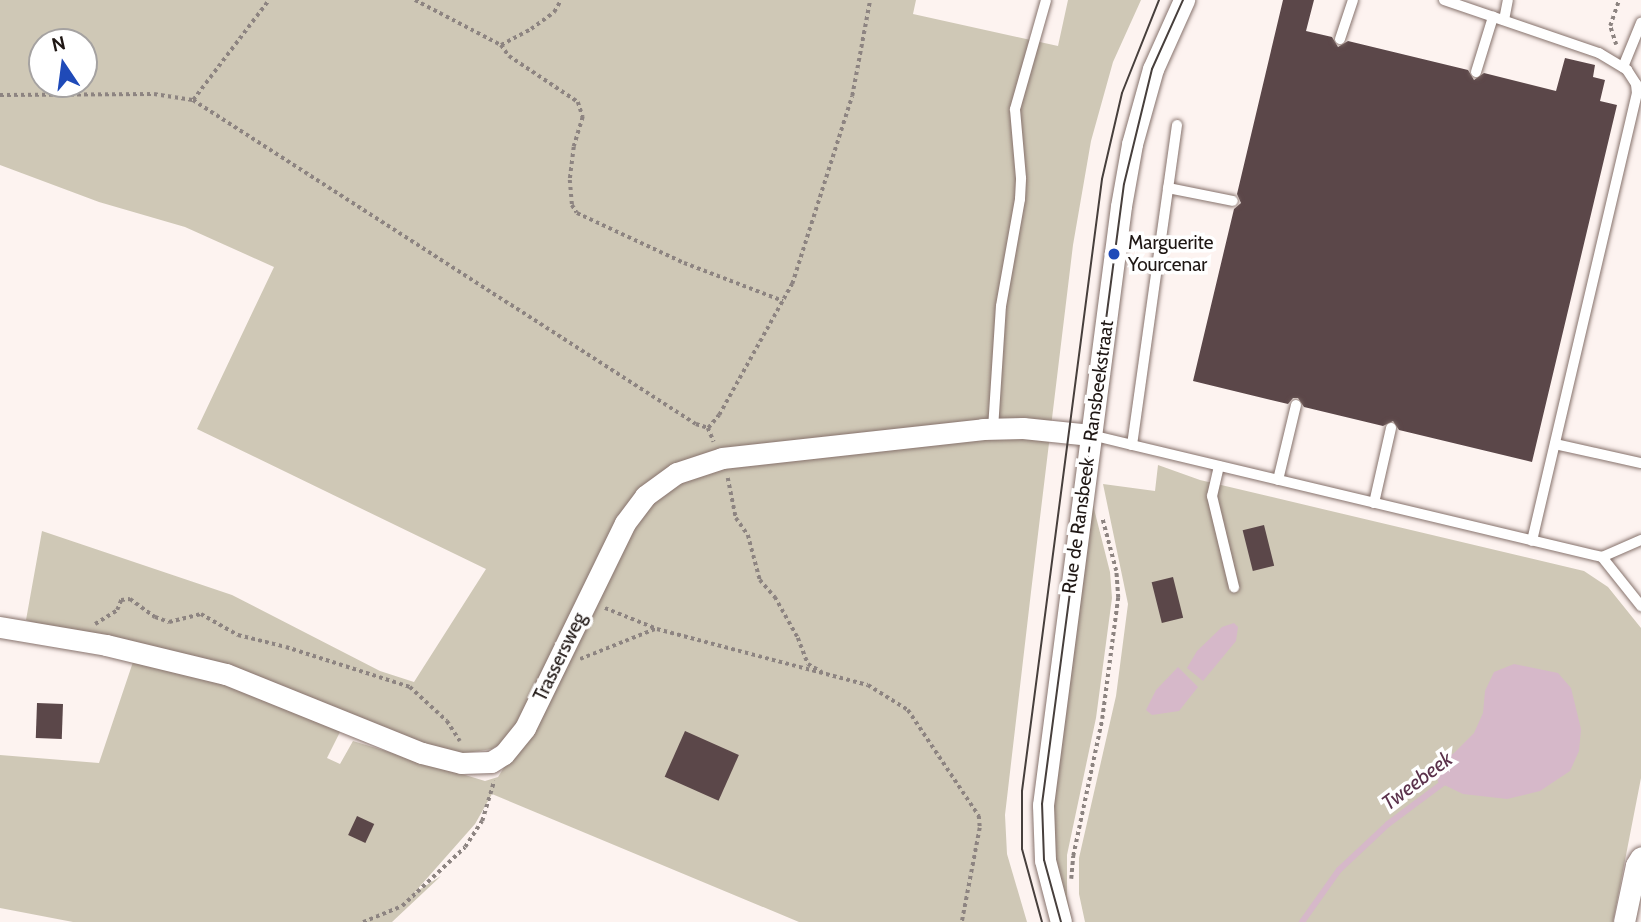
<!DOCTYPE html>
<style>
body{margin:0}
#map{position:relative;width:1641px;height:922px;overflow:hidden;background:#fdf3f0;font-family:Cabin,sans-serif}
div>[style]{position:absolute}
.green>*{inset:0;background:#cfc8b6}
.water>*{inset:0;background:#d6b8c9}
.stream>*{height:6px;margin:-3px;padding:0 3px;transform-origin:3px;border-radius:3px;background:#d6b8c9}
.building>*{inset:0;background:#5b4749;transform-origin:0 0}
.path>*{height:3.5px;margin-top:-1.75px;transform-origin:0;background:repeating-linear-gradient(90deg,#8d8481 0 3.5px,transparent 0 7px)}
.roads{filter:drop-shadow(0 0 2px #86726c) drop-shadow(0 0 2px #86726c)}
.lane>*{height:10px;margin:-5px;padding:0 5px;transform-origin:5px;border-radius:5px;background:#fff}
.street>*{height:21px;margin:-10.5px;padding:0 10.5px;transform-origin:10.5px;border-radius:10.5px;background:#fff}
.tram>*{height:2px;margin:-1px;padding:0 1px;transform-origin:1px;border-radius:1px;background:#473f3c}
.dots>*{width:19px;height:19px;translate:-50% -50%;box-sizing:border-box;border:4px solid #fff;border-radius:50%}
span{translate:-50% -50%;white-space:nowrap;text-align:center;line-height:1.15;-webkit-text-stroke:7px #fff;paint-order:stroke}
.poi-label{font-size:19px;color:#1f1714}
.left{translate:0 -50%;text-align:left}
.street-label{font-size:19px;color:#1f1714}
.water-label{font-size:21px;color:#5b314b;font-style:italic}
.north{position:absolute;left:28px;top:28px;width:70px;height:70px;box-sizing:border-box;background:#fff;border:2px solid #a5a2a1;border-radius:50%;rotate:347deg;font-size:19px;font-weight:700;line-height:28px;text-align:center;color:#1f1714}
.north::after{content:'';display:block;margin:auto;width:24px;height:32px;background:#1f4ab8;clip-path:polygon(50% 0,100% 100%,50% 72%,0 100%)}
</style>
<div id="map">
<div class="green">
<i style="clip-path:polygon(evenodd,0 0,916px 0,913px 14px,1058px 46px,1068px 0,1141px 0,1113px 62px,1091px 141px,1073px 245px,1031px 592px,1005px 815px,1007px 854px,1027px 922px,799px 922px,492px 794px,475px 824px,414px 893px,441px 876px,392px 922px,73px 922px,0 908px,0 755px,99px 763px,135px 656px,26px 620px,42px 531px,232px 595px,380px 671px,414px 682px,486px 569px,197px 429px,274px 267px,185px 227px,99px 202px,0 165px,0 0,42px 42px,84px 42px,84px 84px,42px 84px,42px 42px,0 0,343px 726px,454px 755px,492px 749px,508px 739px,513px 753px,498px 777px,485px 781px,353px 741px,340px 764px,327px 758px,343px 726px)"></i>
<i style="clip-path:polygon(1158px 465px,1200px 480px,1584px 571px,1608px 587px,1641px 628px,1641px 778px,1613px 922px,1085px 922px,1079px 894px,1079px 858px,1116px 696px,1128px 604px,1103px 484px,1155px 491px)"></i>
<i style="clip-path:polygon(1091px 497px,1110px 572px,1112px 598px,1096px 718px,1067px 855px,1067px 896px,1072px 922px,1067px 922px,1049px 845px)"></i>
</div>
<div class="water">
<i style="clip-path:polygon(1234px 623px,1238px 627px,1236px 641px,1203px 681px,1187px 668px,1197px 651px,1222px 627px)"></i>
<i style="clip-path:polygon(1514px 664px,1558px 673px,1571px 688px,1581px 729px,1579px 751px,1570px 771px,1540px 791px,1507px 799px,1463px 794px,1438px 782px,1435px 766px,1454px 753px,1474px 733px,1483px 713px,1485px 691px,1494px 672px)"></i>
<i style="clip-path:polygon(1178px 667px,1198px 687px,1179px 711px,1152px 715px,1146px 710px,1156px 690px)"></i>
</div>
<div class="stream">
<i style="left:1302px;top:922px;width:64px;rotate:-54.6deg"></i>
<i style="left:1339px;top:870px;width:67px;rotate:-43.2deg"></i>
<i style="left:1388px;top:824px;width:74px;rotate:-36.7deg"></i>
</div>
<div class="building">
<i style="clip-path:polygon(1283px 0,1314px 0,1306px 31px,1332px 37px,1338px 47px,1348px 41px,1468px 70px,1474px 80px,1484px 73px,1556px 91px,1565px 58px,1595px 65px,1593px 77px,1605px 80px,1600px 101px,1617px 105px,1532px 462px,1399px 430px,1393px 421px,1383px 426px,1304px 407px,1298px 398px,1293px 398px,1288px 404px,1193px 381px,1234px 209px,1241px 203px,1237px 194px)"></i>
<i style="left:1264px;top:525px;width:42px;height:22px;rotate:76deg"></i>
<i style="left:1173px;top:577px;width:42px;height:22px;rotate:76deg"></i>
<i style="left:37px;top:703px;width:26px;height:35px;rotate:2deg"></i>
<i style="left:685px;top:731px;width:59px;height:50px;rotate:24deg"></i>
<i style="left:357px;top:816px;width:19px;height:21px;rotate:25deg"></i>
</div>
<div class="path">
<i style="left:415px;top:0;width:97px;rotate:27.6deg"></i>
<i style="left:501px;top:45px;width:14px;rotate:54deg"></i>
<i style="left:509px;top:56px;width:83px;rotate:33.7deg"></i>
<i style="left:578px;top:102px;width:16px;rotate:72deg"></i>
<i style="left:583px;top:117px;width:31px;rotate:107deg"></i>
<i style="left:574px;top:147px;width:33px;rotate:97deg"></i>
<i style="left:570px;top:180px;width:25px;rotate:85deg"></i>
<i style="left:572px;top:205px;width:9px;rotate:58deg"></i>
<i style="left:577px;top:213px;width:118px;rotate:25deg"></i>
<i style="left:684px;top:263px;width:106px;rotate:21deg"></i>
<i style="left:501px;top:45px;width:34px;rotate:-28deg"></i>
<i style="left:531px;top:29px;width:29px;rotate:-36deg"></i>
<i style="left:554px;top:12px;width:14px;rotate:-60deg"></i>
<i style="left:1616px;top:45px;width:20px;rotate:-108deg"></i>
<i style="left:1610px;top:26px;width:28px;rotate:-71deg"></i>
<i style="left:0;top:95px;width:154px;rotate:-0.4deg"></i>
<i style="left:154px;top:94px;width:39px;rotate:9deg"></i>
<i style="left:193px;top:100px;width:598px;rotate:32.79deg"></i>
<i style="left:696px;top:424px;width:13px;rotate:18deg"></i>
<i style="left:708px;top:428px;width:17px;rotate:-50deg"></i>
<i style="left:719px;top:415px;width:150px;rotate:-60.9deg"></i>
<i style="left:792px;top:284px;width:197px;rotate:-72.3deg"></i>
<i style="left:852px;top:96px;width:98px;rotate:-79.4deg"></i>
<i style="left:193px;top:100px;width:126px;rotate:-52.8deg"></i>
<i style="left:708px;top:428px;width:15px;rotate:67deg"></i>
<i style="left:728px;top:478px;width:41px;rotate:78.7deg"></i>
<i style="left:736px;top:518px;width:21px;rotate:55deg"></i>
<i style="left:748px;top:535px;width:47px;rotate:75.1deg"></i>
<i style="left:760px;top:580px;width:23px;rotate:49deg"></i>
<i style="left:775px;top:597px;width:47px;rotate:60.7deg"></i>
<i style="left:798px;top:638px;width:28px;rotate:69deg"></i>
<i style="left:808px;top:664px;width:16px;rotate:30deg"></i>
<i style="left:605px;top:608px;width:56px;rotate:22deg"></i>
<i style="left:657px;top:629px;width:218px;rotate:14.9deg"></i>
<i style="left:868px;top:685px;width:47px;rotate:32deg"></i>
<i style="left:908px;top:710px;width:128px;rotate:56.2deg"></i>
<i style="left:979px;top:816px;width:12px;rotate:85deg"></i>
<i style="left:980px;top:828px;width:96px;rotate:100.8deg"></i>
<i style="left:95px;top:624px;width:26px;rotate:-32deg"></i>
<i style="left:117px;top:610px;width:11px;rotate:-68deg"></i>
<i style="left:121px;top:600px;width:9px;rotate:-6deg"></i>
<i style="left:130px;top:599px;width:31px;rotate:36deg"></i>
<i style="left:155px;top:617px;width:15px;rotate:20deg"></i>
<i style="left:169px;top:622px;width:33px;rotate:-14deg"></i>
<i style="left:201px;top:614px;width:43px;rotate:29.6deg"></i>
<i style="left:238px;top:635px;width:49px;rotate:14deg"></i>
<i style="left:286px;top:647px;width:130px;rotate:17.9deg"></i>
<i style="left:410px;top:687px;width:50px;rotate:42.6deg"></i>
<i style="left:447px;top:721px;width:24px;rotate:57deg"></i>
<i style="left:580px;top:659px;width:81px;rotate:-21.8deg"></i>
<i style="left:1071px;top:879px;width:23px;rotate:-85deg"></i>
<i style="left:1073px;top:856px;width:140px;rotate:-78deg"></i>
<i style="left:1102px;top:719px;width:122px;rotate:-82.5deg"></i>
<i style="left:1118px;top:598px;width:27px;rotate:-94deg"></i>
<i style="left:1116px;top:571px;width:55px;rotate:-104.8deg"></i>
<i style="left:363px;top:922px;width:42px;rotate:-22.3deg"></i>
<i style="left:402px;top:906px;width:86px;rotate:-43.1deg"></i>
<i style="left:465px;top:847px;width:31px;rotate:-57deg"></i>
<i style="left:482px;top:821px;width:42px;rotate:-73.3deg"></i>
</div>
<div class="roads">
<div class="lane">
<i style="left:1444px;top:0;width:164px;rotate:18.9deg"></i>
<i style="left:1599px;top:53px;width:33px;rotate:31deg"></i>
<i style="left:1627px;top:70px;width:17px;rotate:57deg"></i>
<i style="left:1636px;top:84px;width:9px;rotate:84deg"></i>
<i style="left:1637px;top:93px;width:460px;rotate:103.2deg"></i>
<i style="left:1504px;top:20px;width:20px;rotate:-79deg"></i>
<i style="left:1340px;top:39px;width:41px;rotate:-71.6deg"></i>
<i style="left:1623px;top:67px;width:48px;rotate:-67.8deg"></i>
<i style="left:1476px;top:72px;width:58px;rotate:-72.8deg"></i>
<i style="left:1177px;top:125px;width:323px;rotate:98deg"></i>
<i style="left:1132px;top:445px;width:483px;rotate:13.4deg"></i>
<i style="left:1602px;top:557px;width:43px;rotate:-23.6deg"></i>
<i style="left:1168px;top:188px;width:66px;rotate:11.3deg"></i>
<i style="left:993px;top:429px;width:123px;rotate:-86.3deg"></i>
<i style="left:1001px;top:306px;width:109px;rotate:-79.9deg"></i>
<i style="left:1020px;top:199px;width:21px;rotate:-87deg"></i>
<i style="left:1021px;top:178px;width:69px;rotate:-95deg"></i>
<i style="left:1015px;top:109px;width:113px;rotate:-74.1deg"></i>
<i style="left:1091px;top:435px;width:42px;rotate:13.7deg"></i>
<i style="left:1555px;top:444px;width:88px;rotate:12.5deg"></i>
<i style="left:1219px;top:466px;width:31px;rotate:103deg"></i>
<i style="left:1212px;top:496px;width:94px;rotate:76.4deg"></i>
<i style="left:1278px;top:480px;width:77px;rotate:-76.5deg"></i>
<i style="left:1374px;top:503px;width:77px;rotate:-77.2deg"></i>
<i style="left:1602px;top:557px;width:63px;rotate:51.5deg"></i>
</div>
<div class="street">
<i style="left:0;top:627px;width:108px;rotate:9.6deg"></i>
<i style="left:106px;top:645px;width:123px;rotate:13.6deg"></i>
<i style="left:226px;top:674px;width:211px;rotate:22deg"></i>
<i style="left:422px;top:753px;width:40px;rotate:14.4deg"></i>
<i style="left:461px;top:763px;width:30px;rotate:-2deg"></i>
<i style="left:491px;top:762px;width:15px;rotate:-32deg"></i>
<i style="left:504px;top:754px;width:33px;rotate:-51deg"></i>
<i style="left:525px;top:728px;width:228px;rotate:-64deg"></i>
<i style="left:625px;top:523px;width:34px;rotate:-53deg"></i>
<i style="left:645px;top:496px;width:39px;rotate:-36deg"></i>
<i style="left:677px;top:473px;width:47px;rotate:-18.4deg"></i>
<i style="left:722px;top:458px;width:263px;rotate:-6.3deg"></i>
<i style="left:983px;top:429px;width:40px;rotate:-1.4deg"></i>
<i style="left:1023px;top:428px;width:68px;rotate:5.9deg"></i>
<i style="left:1061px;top:922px;width:64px;rotate:-104.5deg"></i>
<i style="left:1045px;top:860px;width:55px;rotate:-92.1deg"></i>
<i style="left:1043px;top:805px;width:604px;rotate:-82.58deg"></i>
<i style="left:1121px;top:206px;width:63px;rotate:-79.9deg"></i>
<i style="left:1132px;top:144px;width:78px;rotate:-74.4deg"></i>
<i style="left:1153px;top:69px;width:76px;rotate:-65.8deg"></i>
<i style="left:1624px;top:922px;width:58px;rotate:-78.1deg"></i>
<i style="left:1636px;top:865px;width:9px;rotate:-58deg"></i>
</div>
</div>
<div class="tram">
<i style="left:1042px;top:922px;width:76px;rotate:-105.3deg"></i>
<i style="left:1022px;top:849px;width:58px;rotate:-90deg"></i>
<i style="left:1022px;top:791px;width:617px;rotate:-82.55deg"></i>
<i style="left:1102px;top:179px;width:88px;rotate:-76.9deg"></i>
<i style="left:1122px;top:93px;width:100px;rotate:-68.3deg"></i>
<i style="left:1061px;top:922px;width:64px;rotate:-105.3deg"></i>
<i style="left:1044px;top:860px;width:56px;rotate:-92deg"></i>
<i style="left:1042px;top:804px;width:625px;rotate:-82.47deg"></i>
<i style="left:1124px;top:184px;width:118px;rotate:-76.3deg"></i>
<i style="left:1152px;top:69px;width:76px;rotate:-65.8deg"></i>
</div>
<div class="dots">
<i style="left:1114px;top:254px;background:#1f4ab8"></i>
</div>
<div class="poi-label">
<span class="left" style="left:1128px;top:254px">Marguerite<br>Yourcenar</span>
</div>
<div class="street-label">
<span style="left:1088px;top:457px;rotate:-82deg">Rue de Ransbeek - Ransbeekstraat</span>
<span style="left:560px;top:657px;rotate:-64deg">Trassersweg</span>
</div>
<div class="water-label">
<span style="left:1417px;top:781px;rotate:-37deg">Tweebeek</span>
</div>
<div class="north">N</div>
</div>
